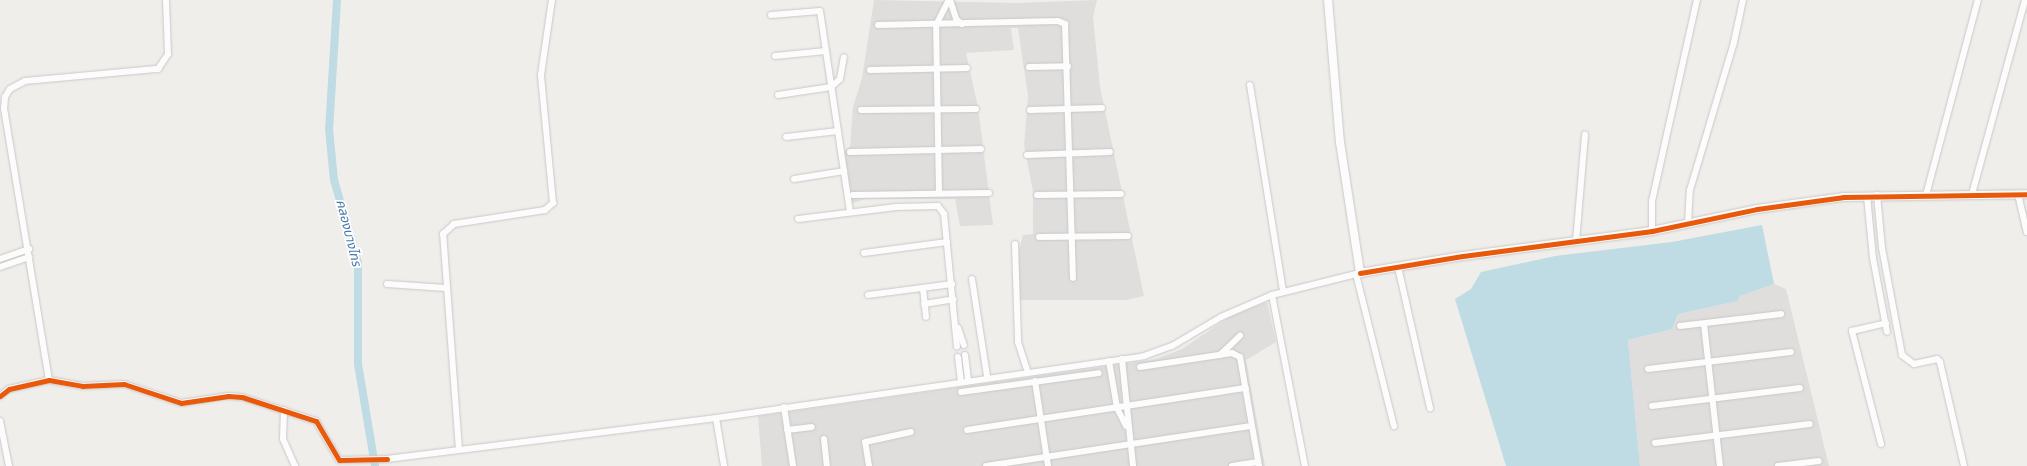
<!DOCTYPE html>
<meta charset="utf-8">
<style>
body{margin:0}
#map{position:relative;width:2027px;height:466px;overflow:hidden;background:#f0eeeb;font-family:"Fira Sans","Noto Sans Thai",sans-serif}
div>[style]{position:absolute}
.residential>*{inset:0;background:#dfdedc}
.water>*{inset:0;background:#bfdbe3}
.canal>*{height:8px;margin:-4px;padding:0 4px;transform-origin:4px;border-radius:4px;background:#bfdbe3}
.roads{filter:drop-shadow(0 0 1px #c9c8c7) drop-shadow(0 0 1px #c9c8c7)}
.minor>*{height:6px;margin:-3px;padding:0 3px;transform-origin:3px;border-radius:3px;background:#fdfcfc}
.tertiary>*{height:8px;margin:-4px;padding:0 4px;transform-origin:4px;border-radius:4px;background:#fdfcfc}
.cycleway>*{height:5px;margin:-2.5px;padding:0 2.5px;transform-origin:2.5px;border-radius:2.5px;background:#e8590c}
span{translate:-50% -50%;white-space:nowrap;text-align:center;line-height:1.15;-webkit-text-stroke:3.5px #fff;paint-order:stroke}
.water-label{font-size:13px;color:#4a7aab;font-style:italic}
</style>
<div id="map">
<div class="residential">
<i style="clip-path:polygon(874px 0,1016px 3px,1097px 0,1093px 17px,1100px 87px,1144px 296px,1126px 300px,1020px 300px,1017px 258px,1023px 235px,1033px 234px,1033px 192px,1024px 145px,1028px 96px,1018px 28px,1011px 28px,1014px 50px,966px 53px,978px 107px,993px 225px,960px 226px,955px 199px,865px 199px,850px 204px,842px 152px,850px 147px,853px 107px,862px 78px)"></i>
<i style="clip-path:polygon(1774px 284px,1786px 289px,1829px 466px,1640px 466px,1628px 340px,1672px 329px,1678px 314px,1738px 301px,1740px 296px)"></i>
<i style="clip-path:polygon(1267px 302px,1276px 342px,1246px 360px,1265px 466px,762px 466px,758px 416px,1156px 359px,1182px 349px,1235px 313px)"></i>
</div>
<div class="water">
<i style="clip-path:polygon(1762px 225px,1774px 284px,1740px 296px,1738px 301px,1678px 314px,1672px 329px,1628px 340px,1640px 466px,1506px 466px,1455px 299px,1471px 289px,1481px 272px,1555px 256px,1672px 242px)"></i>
</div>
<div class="canal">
<i style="left:337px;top:0;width:129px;rotate:93.5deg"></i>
<i style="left:329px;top:129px;width:51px;rotate:84.4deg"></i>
<i style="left:334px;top:180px;width:86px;rotate:73.9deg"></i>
<i style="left:358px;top:263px;width:101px;rotate:90deg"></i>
<i style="left:358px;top:364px;width:103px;rotate:80.5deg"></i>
</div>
<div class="roads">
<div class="minor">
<i style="left:950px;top:0;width:20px;rotate:72deg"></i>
<i style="left:956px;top:19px;width:8px;rotate:40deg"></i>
<i style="left:771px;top:15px;width:49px;rotate:-4.7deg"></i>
<i style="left:820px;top:11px;width:203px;rotate:81.5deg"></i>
<i style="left:878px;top:25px;width:180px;rotate:-1.3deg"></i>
<i style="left:1058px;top:21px;width:8px;rotate:23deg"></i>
<i style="left:1065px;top:24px;width:254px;rotate:88.2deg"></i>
<i style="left:775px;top:56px;width:51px;rotate:-5.6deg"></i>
<i style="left:1029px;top:67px;width:39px;rotate:-1deg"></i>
<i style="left:870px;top:70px;width:97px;rotate:-1.2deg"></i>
<i style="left:1250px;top:85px;width:209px;rotate:80.9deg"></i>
<i style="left:778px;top:95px;width:54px;rotate:-8.6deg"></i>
<i style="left:831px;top:87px;width:12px;rotate:-42deg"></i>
<i style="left:840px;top:79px;width:22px;rotate:-80deg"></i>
<i style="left:861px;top:110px;width:115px;rotate:-0.5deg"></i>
<i style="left:1030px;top:110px;width:72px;rotate:-1.6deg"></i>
<i style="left:786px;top:137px;width:52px;rotate:-6.6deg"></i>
<i style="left:850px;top:152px;width:131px;rotate:-1.3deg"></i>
<i style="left:1027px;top:155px;width:83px;rotate:-2.1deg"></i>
<i style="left:794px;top:179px;width:51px;rotate:-9.1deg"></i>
<i style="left:939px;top:193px;width:168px;rotate:-91deg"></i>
<i style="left:936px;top:25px;width:28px;rotate:-63deg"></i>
<i style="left:1972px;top:194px;width:201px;rotate:-74.7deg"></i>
<i style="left:2018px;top:194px;width:39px;rotate:77deg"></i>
<i style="left:853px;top:195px;width:136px;rotate:-0.8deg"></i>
<i style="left:1037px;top:195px;width:84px;rotate:-0.7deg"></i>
<i style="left:1877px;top:195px;width:53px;rotate:84.6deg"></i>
<i style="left:1882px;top:248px;width:109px;rotate:79.4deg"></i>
<i style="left:1902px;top:355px;width:15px;rotate:37deg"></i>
<i style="left:1914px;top:364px;width:24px;rotate:-12deg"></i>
<i style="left:1937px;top:359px;width:4px;rotate:45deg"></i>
<i style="left:1940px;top:362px;width:107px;rotate:77deg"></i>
<i style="left:1926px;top:195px;width:202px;rotate:-75.1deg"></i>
<i style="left:1867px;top:196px;width:62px;rotate:84.5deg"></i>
<i style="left:1873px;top:258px;width:75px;rotate:79.3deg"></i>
<i style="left:798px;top:219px;width:99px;rotate:-7deg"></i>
<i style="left:896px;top:207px;width:42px;rotate:-1.4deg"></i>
<i style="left:938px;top:206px;width:10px;rotate:53deg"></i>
<i style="left:944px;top:214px;width:133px;rotate:84.4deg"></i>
<i style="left:1688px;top:224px;width:34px;rotate:-87deg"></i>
<i style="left:1690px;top:190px;width:154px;rotate:-73.4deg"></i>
<i style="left:1734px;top:42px;width:43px;rotate:-77.9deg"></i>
<i style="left:1652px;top:231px;width:30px;rotate:-90deg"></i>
<i style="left:1652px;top:201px;width:206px;rotate:-77.4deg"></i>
<i style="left:1039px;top:237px;width:89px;rotate:-0.6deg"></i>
<i style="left:1576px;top:242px;width:108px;rotate:-85.2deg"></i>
<i style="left:1015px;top:244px;width:98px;rotate:88.2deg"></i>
<i style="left:1018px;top:342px;width:29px;rotate:72deg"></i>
<i style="left:864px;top:253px;width:84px;rotate:-7.5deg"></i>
<i style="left:0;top:259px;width:31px;rotate:-19deg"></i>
<i style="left:0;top:267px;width:31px;rotate:-19deg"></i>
<i style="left:1398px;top:267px;width:145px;rotate:77.2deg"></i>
<i style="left:1356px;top:274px;width:157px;rotate:76deg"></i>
<i style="left:972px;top:279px;width:98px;rotate:81.2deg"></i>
<i style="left:387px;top:284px;width:59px;rotate:3.9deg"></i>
<i style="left:923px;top:288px;width:29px;rotate:84deg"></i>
<i style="left:868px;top:295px;width:85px;rotate:-7.5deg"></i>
<i style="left:1272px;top:295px;width:174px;rotate:79.1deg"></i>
<i style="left:924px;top:304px;width:30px;rotate:-9deg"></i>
<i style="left:1704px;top:324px;width:143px;rotate:83.6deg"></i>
<i style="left:1680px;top:326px;width:102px;rotate:-6.8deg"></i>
<i style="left:958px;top:328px;width:18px;rotate:71deg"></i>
<i style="left:965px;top:355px;width:24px;rotate:83deg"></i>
<i style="left:1220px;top:355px;width:28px;rotate:-44deg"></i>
<i style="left:958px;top:357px;width:23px;rotate:83deg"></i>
<i style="left:1122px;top:359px;width:108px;rotate:84.1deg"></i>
<i style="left:1109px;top:361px;width:48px;rotate:80.3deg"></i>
<i style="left:1117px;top:408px;width:20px;rotate:63deg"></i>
<i style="left:1140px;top:367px;width:93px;rotate:-8.7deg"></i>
<i style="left:1232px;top:353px;width:9px;rotate:27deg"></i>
<i style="left:1240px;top:357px;width:111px;rotate:80.1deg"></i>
<i style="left:1648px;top:369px;width:144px;rotate:-6.8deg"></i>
<i style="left:49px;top:380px;width:275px;rotate:-99.4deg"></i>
<i style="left:4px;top:109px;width:12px;rotate:-85deg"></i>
<i style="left:5px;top:97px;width:9px;rotate:-58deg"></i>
<i style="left:10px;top:89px;width:17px;rotate:-28deg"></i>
<i style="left:25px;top:81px;width:134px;rotate:-5.2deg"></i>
<i style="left:158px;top:69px;width:18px;rotate:-56deg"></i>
<i style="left:168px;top:54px;width:54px;rotate:-92.1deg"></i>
<i style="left:1035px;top:381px;width:86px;rotate:81.3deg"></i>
<i style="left:961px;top:392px;width:139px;rotate:-7.8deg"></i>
<i style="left:0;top:396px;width:11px;rotate:-38deg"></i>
<i style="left:9px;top:389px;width:41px;rotate:-12.7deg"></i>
<i style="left:49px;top:380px;width:34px;rotate:10deg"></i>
<i style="left:82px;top:386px;width:42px;rotate:-2.7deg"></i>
<i style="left:124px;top:384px;width:60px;rotate:18.4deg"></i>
<i style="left:181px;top:403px;width:48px;rotate:-8.5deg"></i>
<i style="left:228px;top:396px;width:14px;rotate:4deg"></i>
<i style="left:242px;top:397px;width:78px;rotate:18deg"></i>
<i style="left:316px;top:421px;width:45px;rotate:59.5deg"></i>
<i style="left:339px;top:460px;width:48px;rotate:-1.2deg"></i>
<i style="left:387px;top:459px;width:332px;rotate:-7.1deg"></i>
<i style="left:716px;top:418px;width:432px;rotate:-8.2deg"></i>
<i style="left:1144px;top:356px;width:30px;rotate:-20deg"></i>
<i style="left:1172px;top:346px;width:57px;rotate:-30.6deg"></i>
<i style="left:1221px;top:317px;width:56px;rotate:-23.3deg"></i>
<i style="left:1272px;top:295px;width:91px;rotate:-14deg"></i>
<i style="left:1652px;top:406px;width:149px;rotate:-6.9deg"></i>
<i style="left:784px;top:407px;width:60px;rotate:81.3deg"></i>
<i style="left:284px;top:410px;width:29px;rotate:92deg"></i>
<i style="left:283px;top:439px;width:30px;rotate:66deg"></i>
<i style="left:716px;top:418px;width:49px;rotate:80.5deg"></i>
<i style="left:0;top:421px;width:46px;rotate:78.7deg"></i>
<i style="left:787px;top:430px;width:25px;rotate:-7deg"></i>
<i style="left:967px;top:430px;width:282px;rotate:-8.6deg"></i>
<i style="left:824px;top:439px;width:27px;rotate:84deg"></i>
<i style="left:1655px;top:443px;width:156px;rotate:-7deg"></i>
<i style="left:1881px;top:444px;width:117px;rotate:-104.4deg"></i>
<i style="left:1852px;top:331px;width:35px;rotate:-13deg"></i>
<i style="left:459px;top:450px;width:217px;rotate:-94.2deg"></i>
<i style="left:443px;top:234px;width:15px;rotate:-42deg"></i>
<i style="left:454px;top:224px;width:92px;rotate:-8.7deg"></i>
<i style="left:545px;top:210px;width:11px;rotate:-41deg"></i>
<i style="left:553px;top:203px;width:129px;rotate:-95.4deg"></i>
<i style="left:541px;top:75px;width:76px;rotate:-81.7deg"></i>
<i style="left:869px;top:466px;width:24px;rotate:-99deg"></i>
<i style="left:865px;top:442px;width:47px;rotate:-12.3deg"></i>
<i style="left:986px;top:466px;width:268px;rotate:-8.6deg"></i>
<i style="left:1232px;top:466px;width:26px;rotate:-9deg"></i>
<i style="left:1778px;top:466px;width:41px;rotate:-7deg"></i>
</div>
<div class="tertiary">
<i style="left:1328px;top:0;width:143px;rotate:85.2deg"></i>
<i style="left:1340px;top:142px;width:133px;rotate:81.3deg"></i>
<i style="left:1360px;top:273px;width:104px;rotate:-9.4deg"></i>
<i style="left:1463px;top:256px;width:191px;rotate:-7.5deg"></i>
<i style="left:1652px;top:231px;width:107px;rotate:-11.8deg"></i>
<i style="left:1757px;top:209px;width:88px;rotate:-7.9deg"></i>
<i style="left:1844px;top:197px;width:183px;rotate:-0.9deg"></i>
</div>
</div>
<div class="cycleway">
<i style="left:1360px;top:273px;width:104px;rotate:-9.4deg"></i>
<i style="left:1463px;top:256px;width:191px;rotate:-7.5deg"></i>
<i style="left:1652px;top:231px;width:107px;rotate:-11.8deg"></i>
<i style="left:1757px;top:209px;width:88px;rotate:-7.9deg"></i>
<i style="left:1844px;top:197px;width:183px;rotate:-0.9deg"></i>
<i style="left:0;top:396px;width:11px;rotate:-38deg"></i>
<i style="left:9px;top:389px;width:41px;rotate:-12.7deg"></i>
<i style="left:49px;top:380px;width:34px;rotate:10deg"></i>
<i style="left:82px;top:386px;width:42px;rotate:-2.7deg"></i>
<i style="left:124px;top:384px;width:60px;rotate:18.4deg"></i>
<i style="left:181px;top:403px;width:48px;rotate:-8.5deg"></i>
<i style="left:228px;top:396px;width:14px;rotate:4deg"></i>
<i style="left:242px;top:397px;width:78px;rotate:18deg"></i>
<i style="left:316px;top:421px;width:45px;rotate:59.5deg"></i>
<i style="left:339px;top:460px;width:48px;rotate:-1.2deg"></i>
</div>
<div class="water-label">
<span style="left:348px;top:233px;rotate:76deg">คลองบางไทร</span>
</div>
</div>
